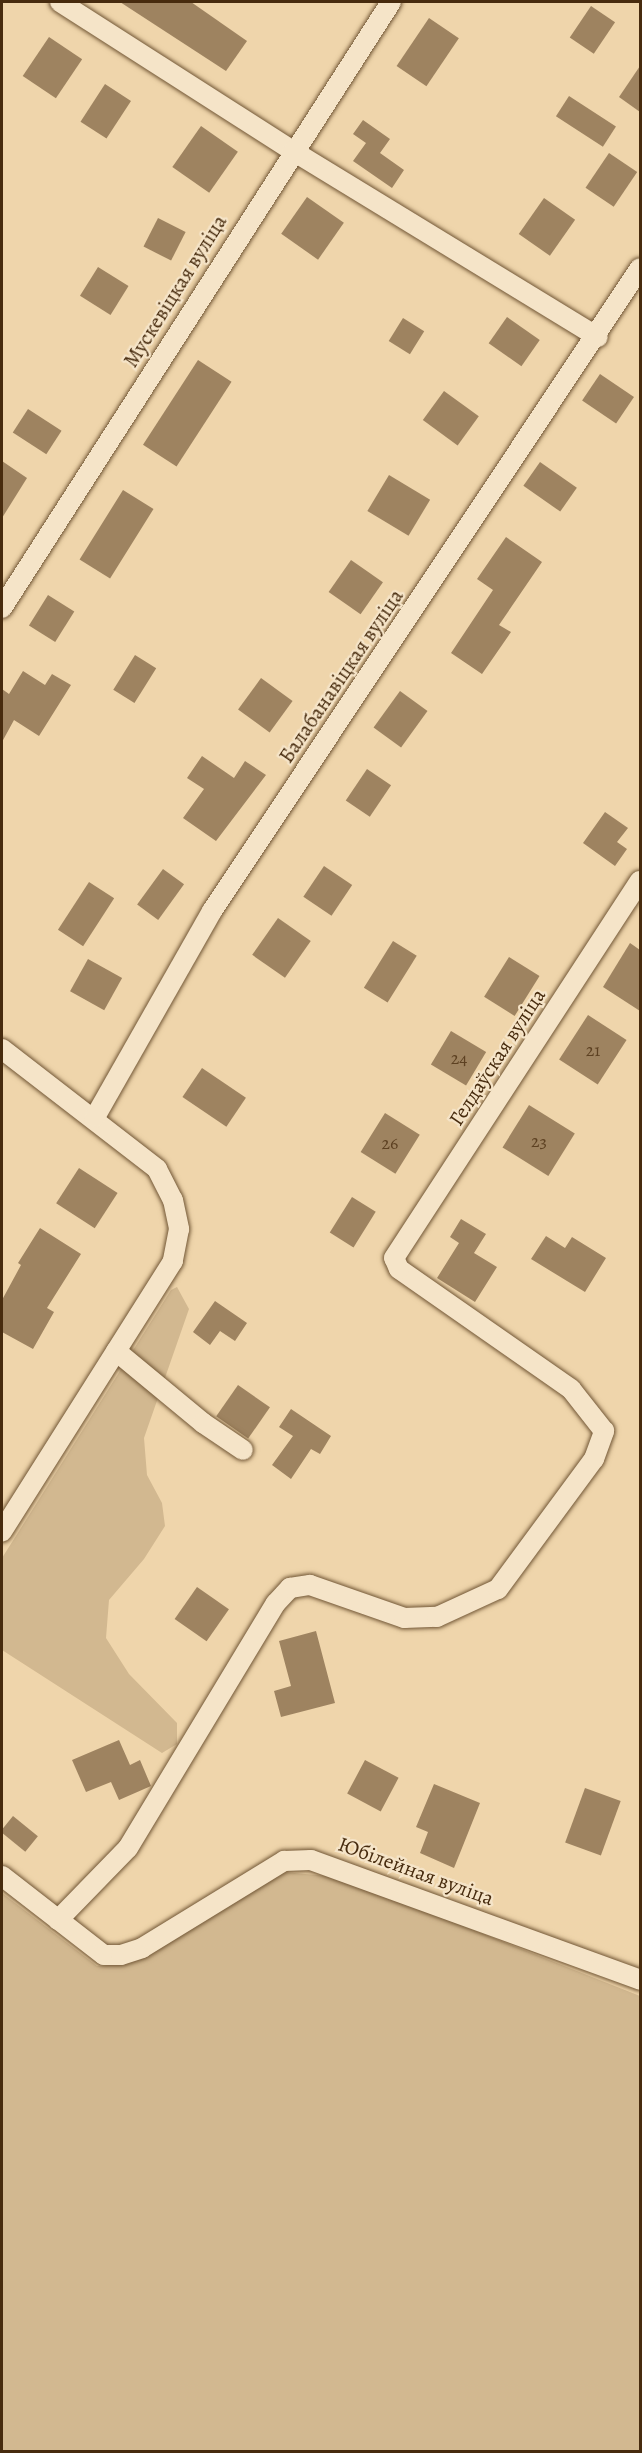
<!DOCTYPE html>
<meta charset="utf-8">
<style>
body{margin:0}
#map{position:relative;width:642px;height:2453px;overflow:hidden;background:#efd5ab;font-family:Alegreya,serif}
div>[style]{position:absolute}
.green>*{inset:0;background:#d2b890}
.building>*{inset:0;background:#9e8360;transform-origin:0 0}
.roads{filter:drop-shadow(0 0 2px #715635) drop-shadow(0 0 2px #715635)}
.minor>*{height:20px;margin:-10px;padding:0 10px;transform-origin:10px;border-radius:10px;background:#f5e4c8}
span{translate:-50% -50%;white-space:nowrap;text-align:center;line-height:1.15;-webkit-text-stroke:4.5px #f5e4c8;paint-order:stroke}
.number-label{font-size:18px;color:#5d4122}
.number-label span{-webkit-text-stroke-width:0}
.street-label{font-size:21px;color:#472b0e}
.frame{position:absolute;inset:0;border:3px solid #472b0e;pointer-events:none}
</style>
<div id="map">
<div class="green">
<i style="clip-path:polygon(177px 1287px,189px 1309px,144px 1438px,147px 1475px,162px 1503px,165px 1526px,144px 1559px,109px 1600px,106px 1638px,129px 1674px,177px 1723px,177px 1744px,162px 1753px,2px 1650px,2px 1558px,171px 1290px)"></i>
<i style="clip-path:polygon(283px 1872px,339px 1877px,640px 1996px,640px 2451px,2px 2451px,2px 1893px,97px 1966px,125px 1964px,149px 1952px)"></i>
</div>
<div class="building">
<i style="clip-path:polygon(120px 2px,191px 2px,247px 41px,226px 71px)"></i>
<i style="left:591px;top:6px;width:29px;height:38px;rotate:34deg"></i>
<i style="left:429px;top:18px;width:36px;height:58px;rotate:34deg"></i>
<i style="left:49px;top:37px;width:40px;height:47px;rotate:34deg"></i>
<i style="clip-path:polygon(640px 66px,640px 112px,619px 97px)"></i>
<i style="left:105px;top:84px;width:31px;height:45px;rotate:33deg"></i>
<i style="left:569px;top:96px;width:56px;height:24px;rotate:33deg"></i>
<i style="clip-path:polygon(363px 120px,390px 139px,380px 153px,404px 170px,392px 188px,353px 161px,366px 143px,353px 134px)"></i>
<i style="left:201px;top:126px;width:45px;height:50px;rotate:35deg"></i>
<i style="left:609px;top:153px;width:34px;height:42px;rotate:34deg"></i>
<i style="left:307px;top:197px;width:45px;height:45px;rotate:35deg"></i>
<i style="left:544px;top:198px;width:38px;height:44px;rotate:35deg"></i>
<i style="left:158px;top:218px;width:31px;height:32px;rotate:27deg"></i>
<i style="left:98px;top:267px;width:36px;height:34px;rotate:32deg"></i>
<i style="left:507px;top:317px;width:40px;height:32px;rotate:35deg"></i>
<i style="left:403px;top:318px;width:25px;height:27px;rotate:32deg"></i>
<i style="left:198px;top:360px;width:40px;height:101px;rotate:33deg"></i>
<i style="left:600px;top:374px;width:41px;height:32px;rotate:34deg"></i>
<i style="left:444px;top:391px;width:43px;height:36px;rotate:36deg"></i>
<i style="left:28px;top:409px;width:40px;height:28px;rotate:33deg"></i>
<i style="clip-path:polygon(2px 461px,27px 478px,2px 518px)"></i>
<i style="left:540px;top:462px;width:45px;height:29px;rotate:35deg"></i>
<i style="left:389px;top:475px;width:48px;height:42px;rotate:31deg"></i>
<i style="left:123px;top:490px;width:36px;height:82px;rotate:32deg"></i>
<i style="clip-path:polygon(506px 537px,542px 562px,499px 625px,511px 632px,482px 674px,451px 653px,493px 590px,477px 579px)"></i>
<i style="left:351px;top:560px;width:39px;height:39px;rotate:35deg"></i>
<i style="left:48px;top:595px;width:31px;height:36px;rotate:32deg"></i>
<i style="left:135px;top:655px;width:25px;height:41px;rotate:32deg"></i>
<i style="clip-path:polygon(23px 671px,45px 685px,52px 674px,71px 685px,39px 736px,14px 720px,2px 742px,2px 689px,9px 694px)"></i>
<i style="left:261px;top:678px;width:39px;height:39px;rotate:36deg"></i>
<i style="left:400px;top:691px;width:34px;height:45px;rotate:36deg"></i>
<i style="clip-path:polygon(202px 756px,234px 778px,245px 761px,266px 775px,216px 841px,183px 818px,204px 789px,187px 778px)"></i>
<i style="left:367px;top:769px;width:29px;height:38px;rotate:34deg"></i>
<i style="clip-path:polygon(605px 812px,628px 828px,617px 842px,627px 849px,615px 866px,583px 843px)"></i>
<i style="left:324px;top:866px;width:34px;height:37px;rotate:34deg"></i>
<i style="left:163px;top:869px;width:26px;height:44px;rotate:36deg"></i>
<i style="left:89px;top:882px;width:30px;height:57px;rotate:33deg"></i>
<i style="left:278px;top:918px;width:40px;height:45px;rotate:35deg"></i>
<i style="left:393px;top:941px;width:28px;height:55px;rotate:32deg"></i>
<i style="clip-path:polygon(630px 943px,640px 950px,640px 1011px,603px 987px)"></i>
<i style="left:509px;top:957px;width:36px;height:47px;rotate:32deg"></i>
<i style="left:88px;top:959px;width:39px;height:37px;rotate:29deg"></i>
<i style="left:588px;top:1015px;width:46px;height:53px;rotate:33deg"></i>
<i style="left:451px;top:1031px;width:41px;height:39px;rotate:31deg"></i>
<i style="left:202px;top:1068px;width:53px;height:35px;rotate:34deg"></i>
<i style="left:529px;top:1105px;width:54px;height:50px;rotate:32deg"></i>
<i style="left:385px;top:1113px;width:41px;height:46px;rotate:32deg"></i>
<i style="left:79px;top:1168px;width:46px;height:42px;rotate:33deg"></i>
<i style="left:352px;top:1197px;width:28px;height:42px;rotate:32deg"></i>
<i style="clip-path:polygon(461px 1219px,486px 1234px,474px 1253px,497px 1267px,475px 1302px,437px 1278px,459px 1243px,450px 1237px)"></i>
<i style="clip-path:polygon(40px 1228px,81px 1254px,47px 1308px,54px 1312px,33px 1349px,2px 1332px,2px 1300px,21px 1265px,18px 1263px)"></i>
<i style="clip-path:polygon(546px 1236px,565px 1248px,572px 1237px,606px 1258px,585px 1292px,531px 1259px)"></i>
<i style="clip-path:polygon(215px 1301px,247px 1323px,235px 1341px,220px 1331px,210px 1345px,193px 1332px)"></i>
<i style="left:238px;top:1385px;width:39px;height:38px;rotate:35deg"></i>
<i style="clip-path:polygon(291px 1409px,331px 1436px,320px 1454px,311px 1449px,291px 1479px,272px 1465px,293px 1436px,279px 1427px)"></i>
<i style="left:197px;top:1587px;width:39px;height:39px;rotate:35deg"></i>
<i style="clip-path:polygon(316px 1631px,335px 1703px,281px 1717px,274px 1691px,291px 1686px,279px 1641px)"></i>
<i style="clip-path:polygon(119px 1740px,130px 1765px,140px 1760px,151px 1786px,119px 1800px,111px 1782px,86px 1792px,72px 1760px)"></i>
<i style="left:365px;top:1760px;width:38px;height:38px;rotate:28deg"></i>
<i style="clip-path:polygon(434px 1784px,480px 1803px,454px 1868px,420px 1853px,428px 1832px,416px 1827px)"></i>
<i style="left:585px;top:1788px;width:38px;height:58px;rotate:20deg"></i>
<i style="left:13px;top:1816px;width:32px;height:20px;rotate:39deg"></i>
</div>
<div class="roads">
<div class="minor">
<i style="left:60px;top:2px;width:277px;rotate:32.6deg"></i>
<i style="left:293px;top:151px;width:357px;rotate:31.4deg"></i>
<i style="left:2px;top:608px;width:720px;rotate:-57.3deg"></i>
<i style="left:2px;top:1049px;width:196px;rotate:37.7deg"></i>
<i style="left:157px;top:1169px;width:35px;rotate:63deg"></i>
<i style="left:173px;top:1200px;width:30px;rotate:78deg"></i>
<i style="left:179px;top:1229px;width:33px;rotate:101deg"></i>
<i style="left:173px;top:1261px;width:320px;rotate:122.3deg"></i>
<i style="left:95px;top:1117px;width:237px;rotate:-60.4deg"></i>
<i style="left:212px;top:911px;width:772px;rotate:-56.35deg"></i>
<i style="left:116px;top:1351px;width:113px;rotate:39.6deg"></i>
<i style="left:203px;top:1423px;width:48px;rotate:34deg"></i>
<i style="left:2px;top:1876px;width:129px;rotate:37.8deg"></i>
<i style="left:104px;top:1955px;width:17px"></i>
<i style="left:121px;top:1955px;width:22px;rotate:-18deg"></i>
<i style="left:142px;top:1948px;width:167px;rotate:-31.5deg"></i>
<i style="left:284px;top:1861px;width:27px;rotate:-2deg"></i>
<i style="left:311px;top:1860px;width:350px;rotate:20deg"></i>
<i style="left:58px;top:1920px;width:100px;rotate:-45.8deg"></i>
<i style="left:128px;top:1848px;width:286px;rotate:-58.9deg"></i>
<i style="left:276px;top:1603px;width:21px;rotate:-47deg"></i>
<i style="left:290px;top:1588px;width:20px;rotate:-9deg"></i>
<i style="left:310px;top:1585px;width:100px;rotate:19.3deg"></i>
<i style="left:404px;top:1618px;width:33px;rotate:-2deg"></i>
<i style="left:437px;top:1617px;width:67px;rotate:-24.7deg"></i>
<i style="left:498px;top:1589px;width:162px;rotate:-53.6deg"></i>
<i style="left:594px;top:1459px;width:30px;rotate:-70deg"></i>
<i style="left:604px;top:1431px;width:53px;rotate:-128.2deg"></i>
<i style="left:571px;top:1389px;width:210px;rotate:-145.1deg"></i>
<i style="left:399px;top:1269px;width:12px;rotate:-114deg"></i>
<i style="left:394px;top:1258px;width:450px;rotate:-56.9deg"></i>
</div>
</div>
<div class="number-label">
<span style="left:593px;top:1050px">21</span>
<span style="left:459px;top:1058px">24</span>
<span style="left:539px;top:1141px">23</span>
<span style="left:390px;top:1143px">26</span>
</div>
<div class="street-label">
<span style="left:175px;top:291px;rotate:-58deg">Мускевіцкая вуліца</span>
<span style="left:341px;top:676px;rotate:-56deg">Балабанавіцкая вуліца</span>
<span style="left:497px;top:1057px;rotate:-57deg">Гелдаўская вуліца</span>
<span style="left:416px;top:1871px;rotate:20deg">Юбілейная вуліца</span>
</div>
<div class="frame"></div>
</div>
